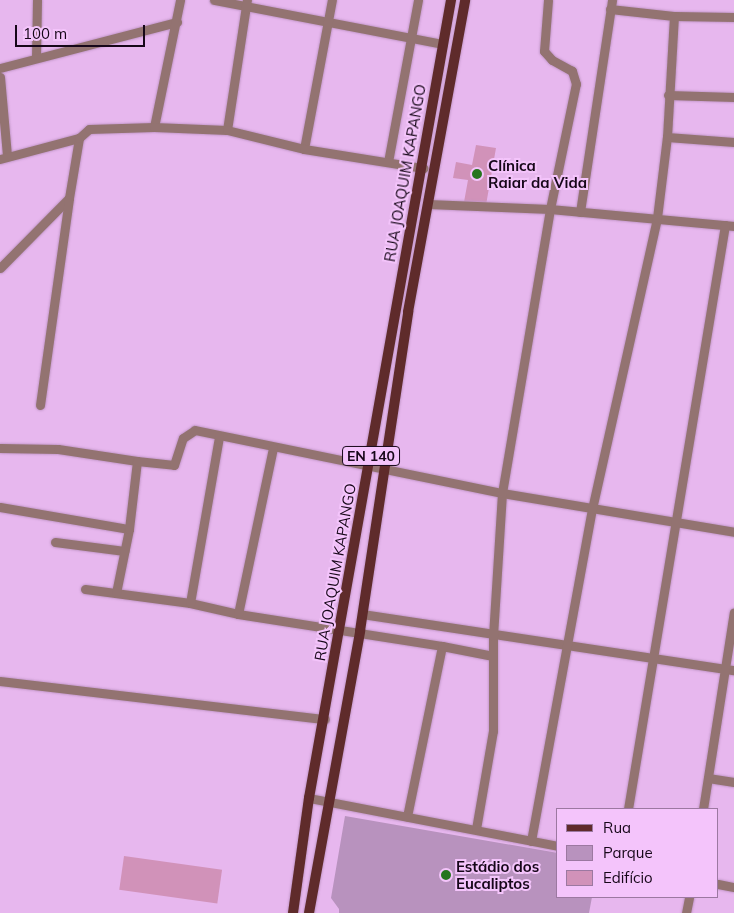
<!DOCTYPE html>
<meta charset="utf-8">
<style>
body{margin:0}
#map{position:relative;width:734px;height:913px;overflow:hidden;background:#e7b7ee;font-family:Mulish,sans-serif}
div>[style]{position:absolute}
.green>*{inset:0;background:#b892be}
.building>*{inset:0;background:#d192b9;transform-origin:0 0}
.roads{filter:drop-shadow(0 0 1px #c297c8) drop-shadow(0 0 1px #c297c8)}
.minor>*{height:9px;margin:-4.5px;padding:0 4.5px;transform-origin:4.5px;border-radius:4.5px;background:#937371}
.major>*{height:10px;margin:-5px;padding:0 5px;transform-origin:5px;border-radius:5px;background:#5f2b2b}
.dots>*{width:14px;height:14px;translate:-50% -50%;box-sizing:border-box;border:2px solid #f4c4fb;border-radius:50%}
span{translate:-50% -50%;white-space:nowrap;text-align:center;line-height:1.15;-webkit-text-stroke:4px #f4c4fb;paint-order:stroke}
.shield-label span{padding:1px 4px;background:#f4c4fb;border:1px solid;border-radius:4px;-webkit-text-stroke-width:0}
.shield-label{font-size:14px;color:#170719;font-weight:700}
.poi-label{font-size:15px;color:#170719;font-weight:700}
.left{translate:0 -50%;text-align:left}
.street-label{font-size:15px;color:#170719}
.legend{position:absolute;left:556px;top:808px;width:162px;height:90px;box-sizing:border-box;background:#f4c4fb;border:1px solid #9c78a1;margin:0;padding:6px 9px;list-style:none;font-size:15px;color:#170719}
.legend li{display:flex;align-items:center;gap:10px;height:25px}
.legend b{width:25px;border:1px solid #9c78a1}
.scale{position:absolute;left:15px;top:25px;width:130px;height:22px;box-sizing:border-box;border:2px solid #170719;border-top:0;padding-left:6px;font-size:15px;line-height:18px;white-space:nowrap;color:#170719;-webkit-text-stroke:4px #f4c4fb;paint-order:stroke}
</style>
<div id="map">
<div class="green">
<i style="clip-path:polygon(345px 816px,558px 853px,558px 897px,592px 897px,589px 913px,339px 913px,339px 909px,331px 898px)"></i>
</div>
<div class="building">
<i style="clip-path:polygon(476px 145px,496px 148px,486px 205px,464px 202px,468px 180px,453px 178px,456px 162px,472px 165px)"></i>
<i style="left:124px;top:856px;width:99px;height:34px;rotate:8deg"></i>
</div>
<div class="roads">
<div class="minor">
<i style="left:214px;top:0;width:233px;rotate:10.9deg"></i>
<i style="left:610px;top:9px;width:64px;rotate:6.2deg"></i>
<i style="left:674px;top:16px;width:60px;rotate:1deg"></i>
<i style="left:36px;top:58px;width:58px;rotate:-89deg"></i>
<i style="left:0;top:68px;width:183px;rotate:-14.6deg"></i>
<i style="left:0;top:77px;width:79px;rotate:84.9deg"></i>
<i style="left:668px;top:95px;width:66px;rotate:1.7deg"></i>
<i style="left:154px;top:127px;width:130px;rotate:-78.4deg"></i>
<i style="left:227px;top:130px;width:132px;rotate:-81.3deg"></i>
<i style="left:667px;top:137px;width:67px;rotate:4.3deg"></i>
<i style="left:304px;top:149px;width:152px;rotate:-79.4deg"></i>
<i style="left:0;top:159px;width:82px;rotate:-14.9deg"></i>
<i style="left:388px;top:162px;width:165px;rotate:-79.5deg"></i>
<i style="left:428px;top:204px;width:122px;rotate:2.3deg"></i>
<i style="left:550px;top:209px;width:185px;rotate:5.3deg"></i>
<i style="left:580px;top:212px;width:214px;rotate:-81.4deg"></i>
<i style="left:0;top:268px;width:98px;rotate:-45.4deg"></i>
<i style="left:69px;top:198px;width:61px;rotate:-80.5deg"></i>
<i style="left:79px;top:138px;width:13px;rotate:-42deg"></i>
<i style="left:89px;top:129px;width:65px;rotate:-1.8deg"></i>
<i style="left:154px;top:127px;width:73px;rotate:2.4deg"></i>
<i style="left:227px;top:130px;width:79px;rotate:13.9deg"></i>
<i style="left:304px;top:149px;width:121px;rotate:9.1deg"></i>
<i style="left:40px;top:405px;width:209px;rotate:-82deg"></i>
<i style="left:0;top:448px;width:58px;rotate:1deg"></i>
<i style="left:58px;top:449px;width:80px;rotate:8.6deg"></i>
<i style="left:0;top:507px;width:131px;rotate:9.7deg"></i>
<i style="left:55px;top:542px;width:70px;rotate:7.4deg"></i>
<i style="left:85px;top:589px;width:106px;rotate:7.6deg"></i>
<i style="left:190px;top:603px;width:49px;rotate:12.9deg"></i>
<i style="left:238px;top:614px;width:206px;rotate:8.9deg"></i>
<i style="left:442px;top:646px;width:174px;rotate:101.6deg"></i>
<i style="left:116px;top:593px;width:65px;rotate:-78.5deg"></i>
<i style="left:129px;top:529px;width:68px;rotate:-83.3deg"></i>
<i style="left:137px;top:461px;width:37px;rotate:6deg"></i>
<i style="left:174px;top:465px;width:28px;rotate:-72deg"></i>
<i style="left:183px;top:438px;width:14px;rotate:-34deg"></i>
<i style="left:195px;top:430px;width:313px;rotate:11.6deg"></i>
<i style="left:502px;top:493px;width:235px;rotate:9.5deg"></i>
<i style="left:190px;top:603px;width:169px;rotate:-80.1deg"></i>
<i style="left:238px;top:614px;width:170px;rotate:-78.1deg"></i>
<i style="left:362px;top:614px;width:376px;rotate:8.6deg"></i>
<i style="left:442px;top:646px;width:52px;rotate:11.1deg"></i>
<i style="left:0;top:681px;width:327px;rotate:6.7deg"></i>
<i style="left:708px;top:778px;width:26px;rotate:9deg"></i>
<i style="left:309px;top:798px;width:254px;rotate:10.9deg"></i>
<i style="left:628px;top:809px;width:592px;rotate:-80.57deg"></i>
<i style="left:703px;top:809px;width:199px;rotate:-81.1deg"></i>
<i style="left:476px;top:829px;width:99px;rotate:-80.2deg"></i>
<i style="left:493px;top:731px;width:95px;rotate:-90deg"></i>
<i style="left:493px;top:636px;width:143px;rotate:-86.4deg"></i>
<i style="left:502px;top:493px;width:288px;rotate:-80.4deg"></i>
<i style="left:550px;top:209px;width:128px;rotate:-78.3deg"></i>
<i style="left:576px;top:84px;width:14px;rotate:-107deg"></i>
<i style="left:572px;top:71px;width:23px;rotate:-151deg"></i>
<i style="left:552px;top:60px;width:12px;rotate:-132deg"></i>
<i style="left:544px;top:51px;width:51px;rotate:-85.5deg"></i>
<i style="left:531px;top:841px;width:338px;rotate:-79.6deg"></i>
<i style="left:592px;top:509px;width:298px;rotate:-77.4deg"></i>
<i style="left:657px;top:218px;width:82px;rotate:-83deg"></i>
<i style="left:667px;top:137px;width:121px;rotate:-86.7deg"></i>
<i style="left:718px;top:884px;width:16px;rotate:11deg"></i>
<i style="left:686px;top:913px;width:16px;rotate:-79deg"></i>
</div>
<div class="major">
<i style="left:293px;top:913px;width:116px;rotate:-82.1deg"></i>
<i style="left:309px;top:798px;width:811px;rotate:-79.91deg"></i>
<i style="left:309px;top:913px;width:287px;rotate:-79.7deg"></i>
<i style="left:360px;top:631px;width:323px;rotate:-81.4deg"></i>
<i style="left:408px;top:312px;width:317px;rotate:-79.6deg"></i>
</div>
</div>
<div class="dots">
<i style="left:477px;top:174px;background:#26751e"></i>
<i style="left:446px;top:875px;background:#26751e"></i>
</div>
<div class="shield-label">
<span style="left:371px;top:456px">EN 140</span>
</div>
<div class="poi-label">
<span class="left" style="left:488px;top:174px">Clínica<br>Raiar da Vida</span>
<span class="left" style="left:456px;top:875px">Estádio dos<br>Eucaliptos</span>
</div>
<div class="street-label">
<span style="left:405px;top:173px;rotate:-80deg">RUA JOAQUIM KAPANGO</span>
<span style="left:335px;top:572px;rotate:-80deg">RUA JOAQUIM KAPANGO</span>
</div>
<ul class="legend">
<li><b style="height:6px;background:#5f2b2b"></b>Rua</li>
<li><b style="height:14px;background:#b892be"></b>Parque</li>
<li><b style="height:14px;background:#d192b9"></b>Edifício</li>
</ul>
<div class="scale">100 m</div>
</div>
